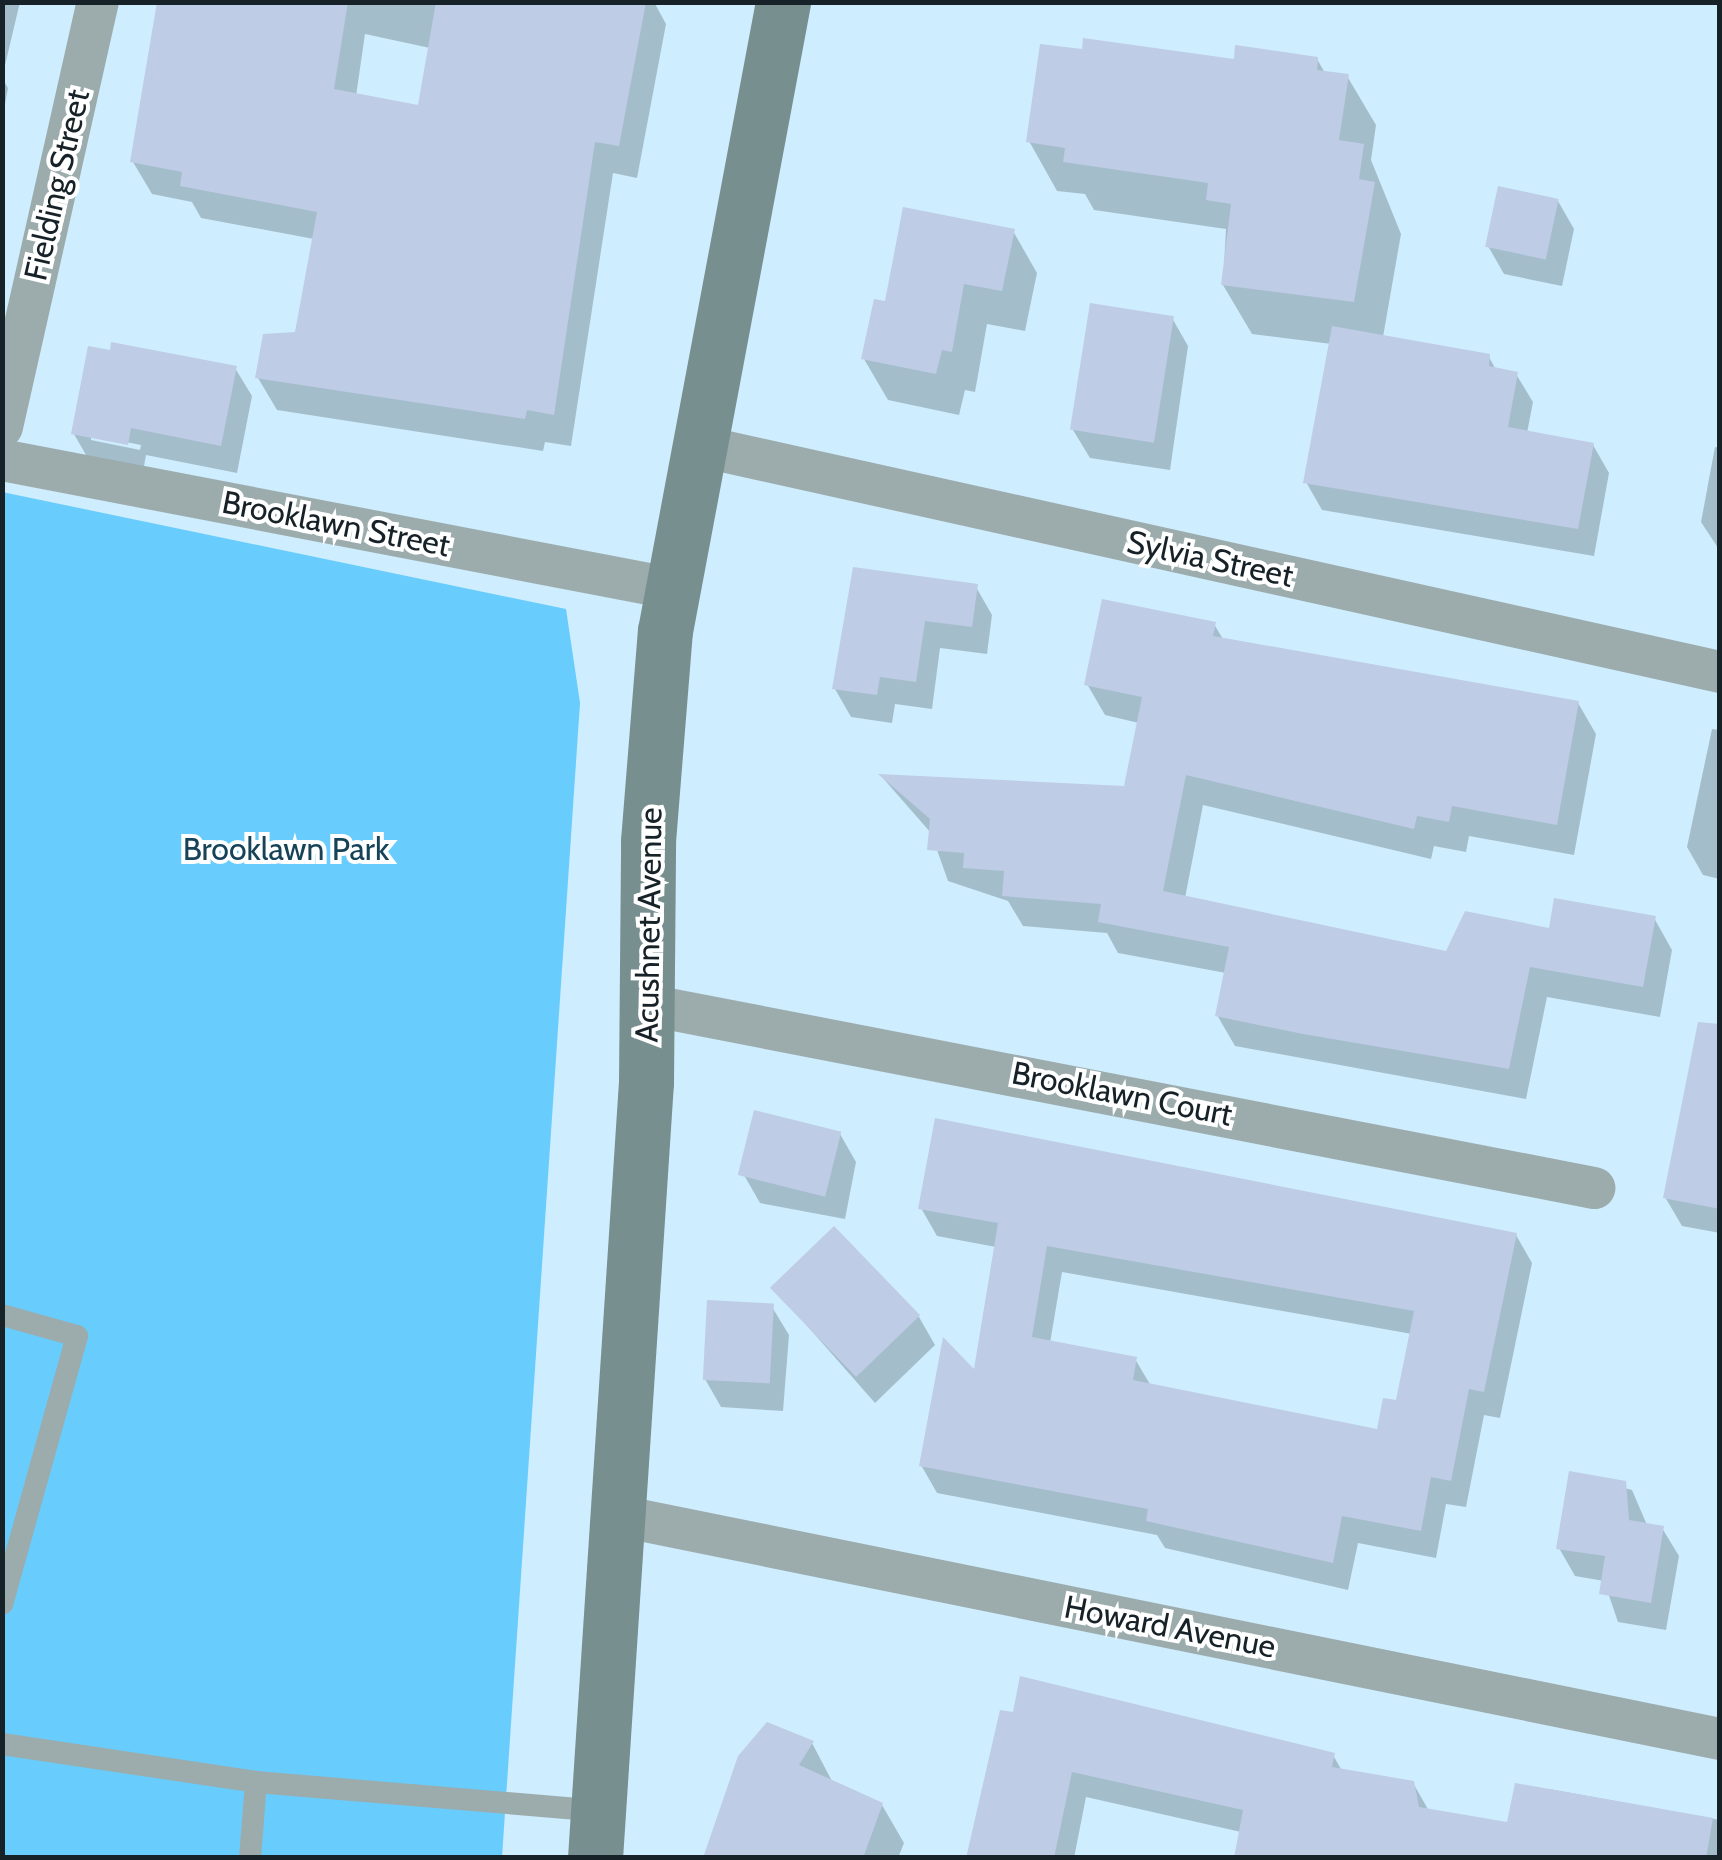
<!DOCTYPE html>
<style>
body{margin:0}
#map{position:relative;width:1722px;height:1860px;overflow:hidden;background:#ceedfe;font-family:Cabin,sans-serif}
div>[style]{position:absolute}
.green>*{inset:0;background:#68ccfc}
.shadow>*{inset:0;background:#0003}
.building>*{inset:0;background:#becce6;transform-origin:0 0}
.service>*{height:22px;margin:-11px;padding:0 11px;transform-origin:11px;border-radius:11px;background:#9cacad}
.minor>*{height:42px;margin:-21px;padding:0 21px;transform-origin:21px;border-radius:21px;background:#9cacad}
.secondary>*{height:55px;margin:-27.5px;padding:0 27.5px;transform-origin:27.5px;border-radius:27.5px;background:#788f90}
span{translate:-50% -50%;white-space:nowrap;text-align:center;line-height:1.15;-webkit-text-stroke:8px #fff;paint-order:stroke}
.street-label{font-size:32px;color:#162228}
.park-label{font-size:32px;color:#164358}
.frame{position:absolute;inset:0;border:5px solid #162228;pointer-events:none}
</style>
<div id="map">
<div class="green">
<i style="clip-path:polygon(2px 492px,566px 609px,580px 703px,502px 1857px,3px 1857px)"></i>
</div>
<div class="shadow">
<i style="clip-path:polygon(2px 2px,20px 2px,2px 78px)"></i>
<i style="clip-path:polygon(evenodd,164px 2px,654px 2px,666px 24px,637px 178px,613px 173px,571px 446px,545px 442px,543px 451px,277px 410px,258px 378px,297px 335px,314px 239px,201px 218px,192px 202px,152px 194px,133px 162px,164px 2px,365px 34px,430px 48px,420px 108px,356px 96px,365px 34px)"></i>
<i style="clip-path:polygon(1317px 59px,1325px 73px,1347px 76px,1376px 125px,1371px 160px,1401px 234px,1383px 337px,1489px 357px,1496px 370px,1516px 374px,1533px 402px,1527px 433px,1593px 445px,1609px 473px,1594px 556px,1322px 510px,1306px 482px,1332px 344px,1252px 334px,1223px 285px,1226px 229px,1094px 210px,1085px 194px,1057px 191px,1029px 141px,1236px 62px)"></i>
<i style="clip-path:polygon(2px 78px,8px 88px,2px 120px)"></i>
<i style="clip-path:polygon(1558px 201px,1574px 229px,1562px 286px,1504px 274px,1488px 246px)"></i>
<i style="clip-path:polygon(1013px 231px,1037px 273px,1025px 331px,987px 324px,975px 392px,965px 390px,959px 415px,888px 400px,864px 359px,887px 304px)"></i>
<i style="clip-path:polygon(1172px 318px,1188px 346px,1170px 470px,1090px 458px,1073px 430px)"></i>
<i style="clip-path:polygon(evenodd,112px 353px,235px 368px,252px 396px,237px 473px,146px 455px,143px 472px,90px 462px,74px 434px,112px 353px,91px 435px,141px 445px,140px 450px,91px 440px,91px 435px)"></i>
<i style="clip-path:polygon(1715px 447px,1720px 448px,1720px 551px,1701px 522px)"></i>
<i style="clip-path:polygon(855px 570px,976px 587px,992px 615px,987px 654px,940px 648px,932px 709px,895px 704px,892px 723px,851px 717px,835px 689px)"></i>
<i style="clip-path:polygon(1214px 624px,1224px 641px,1578px 703px,1596px 734px,1574px 855px,1469px 836px,1466px 852px,1434px 846px,1431px 859px,1203px 805px,1185px 898px,1448px 954px,1654px 918px,1672px 950px,1660px 1017px,1547px 997px,1526px 1099px,1235px 1046px,1217px 1015px,1226px 973px,1118px 953px,1107px 933px,1023px 926px,1008px 901px,948px 881px,931px 833px,882px 777px,1126px 789px,1139px 723px,1105px 715px,1087px 684px)"></i>
<i style="clip-path:polygon(1712px 729px,1720px 730px,1720px 879px,1703px 875px,1687px 847px)"></i>
<i style="clip-path:polygon(1720px 1092px,1720px 1233px,1682px 1226px,1665px 1197px)"></i>
<i style="clip-path:polygon(840px 1134px,856px 1162px,845px 1219px,760px 1203px,744px 1175px)"></i>
<i style="clip-path:polygon(evenodd,921px 1208px,1516px 1235px,1532px 1263px,1500px 1418px,1484px 1415px,1466px 1507px,1446px 1504px,1436px 1558px,1358px 1543px,1348px 1590px,1165px 1548px,1157px 1535px,937px 1493px,921px 1465px,975px 1374px,996px 1247px,937px 1236px,921px 1208px,1062px 1272px,1412px 1334px,1397px 1403px,1379px 1432px,1151px 1386px,1135px 1359px,1050px 1343px,1062px 1272px)"></i>
<i style="clip-path:polygon(774px 1288px,919px 1317px,935px 1345px,875px 1403px)"></i>
<i style="clip-path:polygon(772px 1307px,789px 1335px,783px 1411px,721px 1407px,705px 1379px)"></i>
<i style="clip-path:polygon(1571px 1474px,1632px 1490px,1647px 1525px,1662px 1528px,1679px 1556px,1666px 1630px,1618px 1622px,1604px 1581px,1575px 1576px,1559px 1548px)"></i>
<i style="clip-path:polygon(1002px 1713px,1333px 1755px,1342px 1771px,1413px 1783px,1429px 1811px,1509px 1825px,1549px 1789px,1720px 1820px,1720px 1858px,1237px 1858px,1241px 1832px,1086px 1797px,1074px 1858px,952px 1858px,969px 1856px)"></i>
<i style="clip-path:polygon(812px 1743px,833px 1783px,882px 1805px,904px 1843px,898px 1858px,684px 1858px,706px 1857px)"></i>
</div>
<div class="building">
<i style="clip-path:polygon(157px 2px,348px 2px,334px 89px,418px 105px,436px 2px,646px 2px,619px 146px,595px 142px,554px 415px,527px 410px,525px 419px,255px 378px,263px 334px,295px 332px,317px 212px,180px 186px,182px 172px,130px 162px)"></i>
<i style="clip-path:polygon(1083px 38px,1234px 59px,1235px 45px,1318px 57px,1317px 70px,1349px 74px,1339px 140px,1364px 144px,1359px 179px,1375px 182px,1354px 302px,1221px 285px,1231px 204px,1206px 200px,1208px 183px,1063px 162px,1065px 148px,1026px 142px,1040px 44px,1082px 49px)"></i>
<i style="left:1498px;top:186px;width:62px;height:62px;rotate:12deg"></i>
<i style="clip-path:polygon(903px 207px,1015px 229px,1002px 291px,964px 284px,952px 352px,942px 350px,936px 374px,861px 359px,874px 299px,885px 301px)"></i>
<i style="left:1090px;top:303px;width:85px;height:128px;rotate:9deg"></i>
<i style="clip-path:polygon(1332px 326px,1490px 354px,1489px 366px,1518px 372px,1508px 427px,1594px 443px,1578px 529px,1303px 483px)"></i>
<i style="clip-path:polygon(111px 342px,237px 366px,221px 446px,131px 428px,128px 445px,71px 434px,88px 346px,110px 350px)"></i>
<i style="clip-path:polygon(853px 567px,978px 584px,972px 627px,925px 621px,916px 682px,880px 677px,877px 695px,832px 689px)"></i>
<i style="clip-path:polygon(1102px 599px,1216px 622px,1213px 636px,1579px 701px,1557px 825px,1452px 806px,1449px 822px,1417px 816px,1414px 829px,1186px 775px,1163px 891px,1446px 951px,1465px 911px,1549px 928px,1554px 898px,1656px 916px,1643px 987px,1530px 967px,1509px 1069px,1303px 1034px,1215px 1016px,1229px 947px,1098px 922px,1101px 904px,1002px 896px,1004px 871px,963px 868px,964px 853px,927px 850px,930px 819px,878px 774px,1124px 786px,1142px 697px,1084px 685px)"></i>
<i style="clip-path:polygon(1698px 1022px,1720px 1024px,1720px 1209px,1663px 1198px)"></i>
<i style="left:754px;top:1110px;width:90px;height:67px;rotate:14deg"></i>
<i style="clip-path:polygon(evenodd,935px 1118px,1517px 1233px,1484px 1392px,1469px 1389px,1451px 1481px,1431px 1477px,1421px 1531px,1342px 1516px,1333px 1563px,1146px 1521px,1148px 1509px,919px 1466px,943px 1337px,974px 1369px,998px 1223px,918px 1209px,935px 1118px,1047px 1246px,1414px 1311px,1396px 1400px,1383px 1398px,1377px 1429px,1133px 1380px,1137px 1357px,1032px 1337px,1047px 1246px)"></i>
<i style="left:834px;top:1226px;width:124px;height:89px;rotate:46deg"></i>
<i style="left:707px;top:1300px;width:67px;height:80px;rotate:3deg"></i>
<i style="clip-path:polygon(1569px 1471px,1626px 1481px,1629px 1520px,1664px 1526px,1651px 1603px,1599px 1594px,1605px 1556px,1556px 1549px)"></i>
<i style="clip-path:polygon(1020px 1676px,1335px 1753px,1332px 1767px,1414px 1781px,1419px 1807px,1507px 1822px,1515px 1783px,1713px 1818px,1706px 1858px,1234px 1858px,1243px 1810px,1072px 1772px,1054px 1858px,966px 1858px,1000px 1710px,1013px 1712px)"></i>
<i style="clip-path:polygon(767px 1722px,814px 1741px,799px 1765px,883px 1803px,863px 1858px,703px 1858px,738px 1756px)"></i>
</div>
<div class="service">
<i style="left:2px;top:1315px;width:78px;rotate:15.6deg"></i>
<i style="left:77px;top:1336px;width:278px;rotate:105.6deg"></i>
<i style="left:2px;top:1744px;width:257px;rotate:8.5deg"></i>
<i style="left:250px;top:1858px;width:76px;rotate:-85.5deg"></i>
<i style="left:256px;top:1782px;width:344px;rotate:4.8deg"></i>
</div>
<div class="minor">
<i style="left:2px;top:427px;width:436px;rotate:-77.3deg"></i>
<i style="left:700px;top:446px;width:1045px;rotate:12.49deg"></i>
<i style="left:2px;top:460px;width:679px;rotate:10.86deg"></i>
<i style="left:648px;top:1005px;width:964px;rotate:10.95deg"></i>
<i style="left:620px;top:1516px;width:1122px;rotate:11.46deg"></i>
</div>
<div class="secondary">
<i style="left:595px;top:1858px;width:778px;rotate:-86.24deg"></i>
<i style="left:646px;top:1082px;width:241px;rotate:-89.5deg"></i>
<i style="left:648px;top:841px;width:211px;rotate:-85.4deg"></i>
<i style="left:665px;top:631px;width:640px;rotate:-79.37deg"></i>
</div>
<div class="street-label">
<span style="left:57px;top:185px;rotate:-77deg">Fielding Street</span>
<span style="left:336px;top:524px;rotate:11deg">Brooklawn Street</span>
<span style="left:1210px;top:559px;rotate:12deg">Sylvia Street</span>
<span style="left:649px;top:925px;rotate:-89deg">Acushnet Avenue</span>
<span style="left:1122px;top:1094px;rotate:11deg">Brooklawn Court</span>
<span style="left:1170px;top:1627px;rotate:11deg">Howard Avenue</span>
</div>
<div class="park-label">
<span style="left:286px;top:849px">Brooklawn Park</span>
</div>
<div class="frame"></div>
</div>
